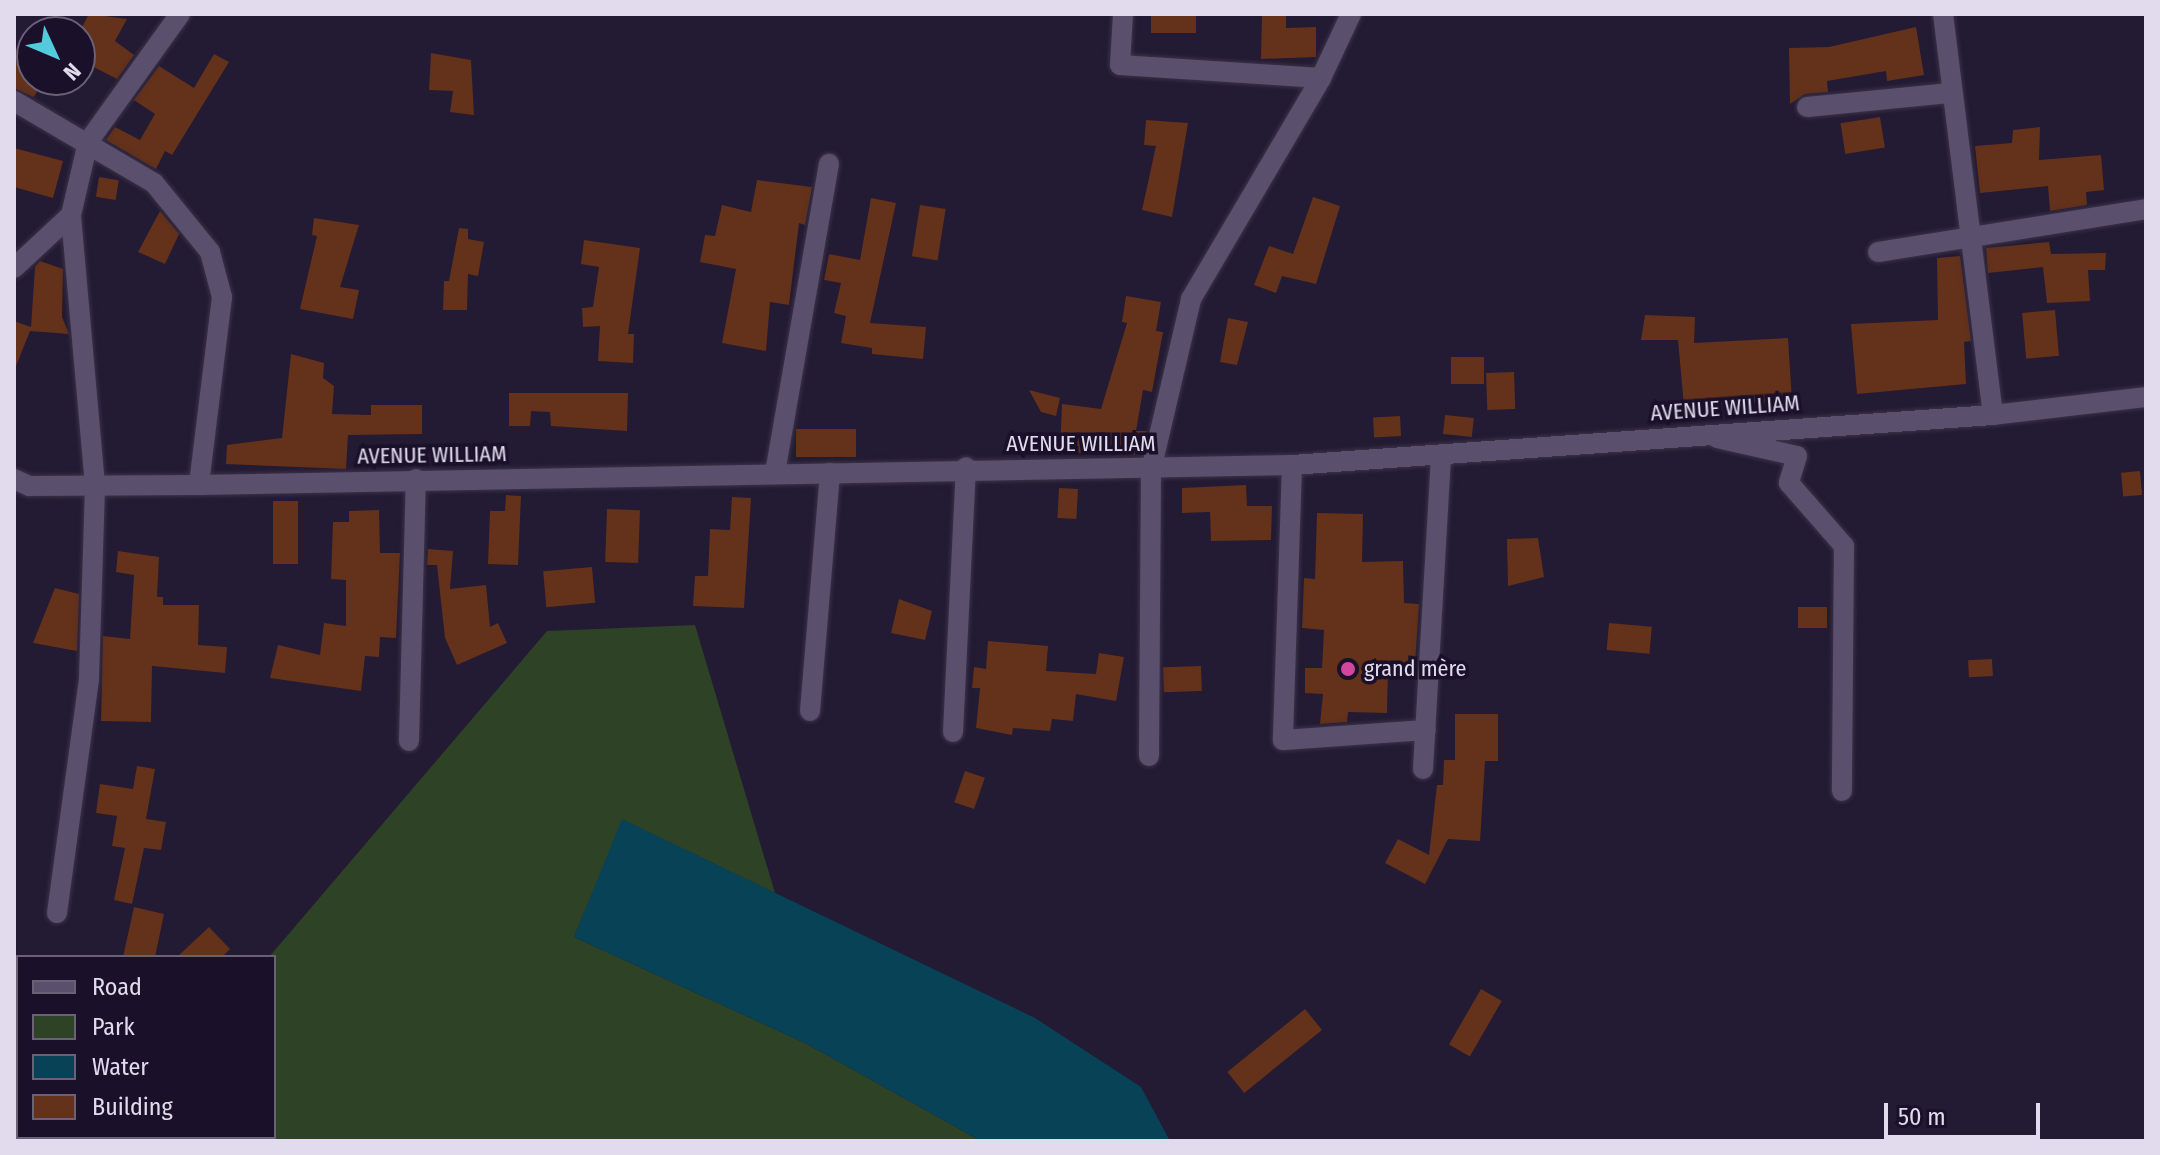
<!DOCTYPE html>
<meta charset="utf-8">
<style>
body{margin:0}
#map{position:relative;width:2160px;height:1155px;overflow:hidden;background:#231a33;font-family:"Fira Sans Condensed",sans-serif}
div>[style]{position:absolute}
.green>*{inset:0;background:#2e4226}
.water>*{inset:0;background:#074256}
.building>*{inset:0;background:#64311a;transform-origin:0 0}
.roads{filter:drop-shadow(0 0 2px #3c3348) drop-shadow(0 0 2px #3c3348)}
.minor>*{height:20px;margin:-10px;padding:0 10px;transform-origin:10px;border-radius:10px;background:#5a506e}
.dots>*{width:22px;height:22px;translate:-50% -50%;box-sizing:border-box;border:4px solid #1a1029;border-radius:50%}
span{translate:-50% -50%;white-space:nowrap;text-align:center;line-height:1.15;-webkit-text-stroke:7px #1a1029;paint-order:stroke}
.street-label{font-size:22px;color:#e1dbed}
.poi-label{font-size:22px;color:#e1dbed}
.left{translate:0 -50%;text-align:left}
.frame{position:absolute;inset:0;border:16px solid #e1dbed;pointer-events:none}
.legend{position:absolute;left:16px;top:955px;width:260px;height:184px;box-sizing:border-box;background:#1a1029;border:2px solid #6a6177;margin:0;padding:10px 14px;list-style:none;font-size:24px;color:#e1dbed}
.legend li{display:flex;align-items:center;gap:16px;height:40px}
.legend b{width:40px;border:2px solid #6a6177}
.north{position:absolute;left:16px;top:16px;width:80px;height:80px;box-sizing:border-box;background:#1a1029;border:2px solid #6a6177;border-radius:50%;rotate:134deg;font-size:22px;font-weight:700;line-height:32px;text-align:center;color:#e1dbed}
.north::after{content:'';display:block;margin:auto;width:28px;height:36px;background:#53cbdc;clip-path:polygon(50% 0,100% 100%,50% 72%,0 100%)}
.scale{position:absolute;left:1884px;top:1103px;width:156px;height:36px;box-sizing:border-box;border:4px solid #e1dbed;border-top:0;padding-left:10px;font-size:24px;line-height:28px;white-space:nowrap;color:#e1dbed;-webkit-text-stroke:6px #1a1029;paint-order:stroke}
</style>
<div id="map">
<div class="green">
<i style="clip-path:polygon(695px 625px,775px 893px,623px 820px,574px 937px,807px 1044px,981px 1141px,14px 1141px,14px 1000px,18px 1137px,274px 1137px,274px 957px,269px 957px,547px 631px)"></i>
</div>
<div class="water">
<i style="clip-path:polygon(622px 819px,1035px 1018px,1141px 1087px,1170px 1141px,981px 1141px,807px 1044px,574px 937px)"></i>
</div>
<div class="building">
<i style="clip-path:polygon(89px 14px,127px 19px,115px 41px,134px 55px,117px 79px,80px 60px,80px 31px)"></i>
<i style="left:1151px;top:14px;width:45px;height:19px"></i>
<i style="clip-path:polygon(1262px 14px,1286px 14px,1286px 28px,1316px 27px,1316px 57px,1261px 59px)"></i>
<i style="clip-path:polygon(1916px 27px,1924px 75px,1887px 81px,1886px 71px,1827px 81px,1828px 92px,1805px 94px,1790px 104px,1789px 48px,1829px 47px)"></i>
<i style="clip-path:polygon(32px 32px,32px 80px,43px 80px,34px 97px,14px 88px,14px 49px,21px 53px)"></i>
<i style="clip-path:polygon(431px 53px,471px 60px,474px 115px,450px 112px,453px 91px,429px 90px)"></i>
<i style="clip-path:polygon(214px 54px,229px 62px,172px 155px,165px 151px,156px 169px,106px 140px,115px 127px,140px 140px,155px 114px,134px 100px,159px 66px,194px 88px)"></i>
<i style="left:1880px;top:117px;width:31px;height:40px;rotate:81deg"></i>
<i style="clip-path:polygon(1146px 120px,1188px 123px,1172px 217px,1142px 210px,1156px 146px,1144px 145px)"></i>
<i style="clip-path:polygon(2040px 127px,2039px 160px,2101px 155px,2104px 190px,2086px 192px,2087px 205px,2050px 211px,2048px 186px,1980px 193px,1975px 146px,2012px 143px,2013px 130px)"></i>
<i style="clip-path:polygon(14px 148px,63px 161px,53px 198px,14px 187px)"></i>
<i style="left:99px;top:177px;width:20px;height:20px;rotate:9deg"></i>
<i style="clip-path:polygon(757px 180px,812px 187px,805px 225px,799px 223px,789px 305px,770px 302px,766px 351px,722px 343px,736px 269px,700px 262px,705px 235px,715px 236px,722px 205px,751px 212px)"></i>
<i style="clip-path:polygon(1313px 197px,1340px 206px,1316px 284px,1282px 276px,1276px 293px,1254px 285px,1269px 246px,1293px 254px)"></i>
<i style="clip-path:polygon(871px 198px,896px 203px,870px 323px,926px 327px,923px 359px,872px 354px,872px 348px,841px 343px,846px 316px,834px 313px,841px 283px,824px 280px,829px 254px,860px 260px)"></i>
<i style="left:920px;top:205px;width:26px;height:52px;rotate:9deg"></i>
<i style="clip-path:polygon(160px 211px,179px 234px,165px 264px,138px 252px)"></i>
<i style="clip-path:polygon(314px 218px,359px 225px,340px 287px,359px 290px,353px 319px,300px 309px,317px 236px,312px 235px)"></i>
<i style="clip-path:polygon(459px 228px,468px 229px,468px 239px,484px 242px,478px 276px,468px 274px,467px 310px,443px 310px,444px 281px,449px 281px)"></i>
<i style="clip-path:polygon(584px 240px,640px 248px,628px 334px,634px 334px,633px 363px,598px 361px,600px 326px,583px 327px,582px 308px,593px 307px,599px 267px,581px 264px)"></i>
<i style="clip-path:polygon(2049px 242px,2051px 254px,2106px 253px,2105px 270px,2088px 270px,2090px 301px,2047px 303px,2043px 267px,1988px 273px,1986px 248px)"></i>
<i style="clip-path:polygon(1960px 256px,1971px 341px,1964px 342px,1966px 384px,1857px 394px,1851px 324px,1938px 320px,1937px 258px)"></i>
<i style="clip-path:polygon(40px 261px,63px 269px,62px 317px,69px 334px,30px 331px,14px 371px,14px 321px,31px 327px,35px 267px)"></i>
<i style="clip-path:polygon(1126px 296px,1161px 302px,1156px 331px,1163px 332px,1152px 392px,1143px 390px,1136px 431px,1147px 431px,1141px 455px,1060px 452px,1062px 404px,1101px 409px,1127px 323px,1122px 322px)"></i>
<i style="left:2055px;top:310px;width:46px;height:33px;rotate:85deg"></i>
<i style="clip-path:polygon(1645px 315px,1695px 317px,1694px 343px,1788px 338px,1792px 401px,1684px 406px,1678px 340px,1641px 340px)"></i>
<i style="clip-path:polygon(1228px 318px,1248px 322px,1237px 365px,1220px 362px)"></i>
<i style="clip-path:polygon(291px 354px,324px 363px,323px 378px,334px 386px,332px 414px,371px 415px,371px 405px,422px 405px,422px 434px,348px 435px,346px 469px,226px 464px,227px 445px,282px 438px)"></i>
<i style="left:1451px;top:357px;width:33px;height:27px"></i>
<i style="left:1514px;top:372px;width:37px;height:28px;rotate:88deg"></i>
<i style="clip-path:polygon(1029px 390px,1060px 398px,1056px 416px,1041px 412px)"></i>
<i style="clip-path:polygon(509px 393px,628px 393px,627px 431px,551px 426px,550px 412px,531px 411px,530px 426px,509px 426px)"></i>
<i style="left:1445px;top:415px;width:29px;height:19px;rotate:6deg"></i>
<i style="left:1400px;top:416px;width:20px;height:27px;rotate:87deg"></i>
<i style="left:796px;top:429px;width:60px;height:28px"></i>
<i style="left:2140px;top:471px;width:24px;height:19px;rotate:85deg"></i>
<i style="clip-path:polygon(1246px 485px,1247px 506px,1272px 506px,1271px 540px,1211px 541px,1210px 512px,1182px 513px,1182px 488px)"></i>
<i style="left:1059px;top:488px;width:19px;height:30px;rotate:3deg"></i>
<i style="clip-path:polygon(506px 495px,521px 496px,518px 565px,488px 564px,490px 511px,505px 511px)"></i>
<i style="clip-path:polygon(732px 497px,751px 498px,744px 608px,693px 606px,695px 576px,708px 576px,710px 529px,730px 530px)"></i>
<i style="left:273px;top:501px;width:25px;height:63px"></i>
<i style="left:607px;top:509px;width:33px;height:53px;rotate:2deg"></i>
<i style="clip-path:polygon(379px 510px,380px 553px,400px 553px,396px 638px,380px 637px,379px 657px,365px 656px,361px 691px,270px 678px,278px 645px,320px 655px,324px 623px,346px 626px,346px 580px,331px 579px,333px 522px,349px 522px,349px 511px)"></i>
<i style="clip-path:polygon(1317px 513px,1363px 514px,1362px 562px,1403px 561px,1404px 603px,1419px 604px,1415px 665px,1388px 665px,1387px 713px,1348px 712px,1347px 722px,1320px 724px,1323px 694px,1305px 693px,1305px 668px,1322px 668px,1324px 630px,1302px 628px,1304px 578px,1315px 579px)"></i>
<i style="clip-path:polygon(1538px 538px,1544px 577px,1508px 586px,1507px 539px)"></i>
<i style="clip-path:polygon(428px 549px,453px 551px,450px 589px,486px 585px,490px 627px,498px 623px,507px 643px,457px 665px,445px 638px,437px 565px,427px 565px)"></i>
<i style="clip-path:polygon(118px 551px,159px 557px,157px 597px,163px 597px,163px 605px,199px 605px,198px 645px,227px 647px,225px 673px,152px 666px,151px 722px,101px 721px,103px 636px,130px 639px,134px 575px,116px 572px)"></i>
<i style="left:592px;top:567px;width:36px;height:49px;rotate:85deg"></i>
<i style="clip-path:polygon(55px 588px,79px 594px,77px 651px,33px 643px)"></i>
<i style="clip-path:polygon(899px 599px,932px 611px,925px 640px,891px 633px)"></i>
<i style="left:1827px;top:607px;width:21px;height:29px;rotate:90deg"></i>
<i style="left:1609px;top:623px;width:43px;height:27px;rotate:5deg"></i>
<i style="clip-path:polygon(988px 641px,1048px 646px,1046px 671px,1096px 674px,1099px 653px,1124px 657px,1116px 701px,1076px 694px,1073px 721px,1052px 719px,1050px 731px,1013px 728px,1012px 735px,976px 728px,980px 688px,972px 688px,974px 667px,986px 669px)"></i>
<i style="left:1992px;top:659px;width:17px;height:24px;rotate:87deg"></i>
<i style="left:1201px;top:666px;width:25px;height:38px;rotate:88deg"></i>
<i style="clip-path:polygon(1455px 714px,1498px 714px,1498px 761px,1485px 761px,1480px 841px,1448px 839px,1425px 884px,1385px 863px,1398px 839px,1429px 855px,1437px 785px,1443px 785px,1444px 760px,1455px 760px)"></i>
<i style="clip-path:polygon(137px 766px,155px 769px,146px 819px,166px 822px,161px 850px,144px 848px,132px 904px,114px 900px,125px 848px,112px 846px,117px 816px,96px 813px,100px 784px,133px 789px)"></i>
<i style="left:965px;top:771px;width:21px;height:33px;rotate:19deg"></i>
<i style="clip-path:polygon(134px 907px,164px 914px,155px 957px,123px 957px)"></i>
<i style="clip-path:polygon(209px 927px,230px 949px,222px 957px,177px 957px)"></i>
<i style="left:1481px;top:989px;width:24px;height:64px;rotate:30deg"></i>
<i style="left:1305px;top:1009px;width:27px;height:100px;rotate:51deg"></i>
</div>
<div class="roads">
<div class="minor">
<i style="left:1123px;top:14px;width:51px;rotate:93.4deg"></i>
<i style="left:1120px;top:65px;width:201px;rotate:3.7deg"></i>
<i style="left:1943px;top:14px;width:404px;rotate:82.9deg"></i>
<i style="left:14px;top:101px;width:162px;rotate:30.4deg"></i>
<i style="left:154px;top:183px;width:89px;rotate:50.9deg"></i>
<i style="left:210px;top:252px;width:47px;rotate:75.1deg"></i>
<i style="left:222px;top:297px;width:189px;rotate:97deg"></i>
<i style="left:1807px;top:107px;width:145px;rotate:-5.6deg"></i>
<i style="left:1878px;top:252px;width:271px;rotate:-9.1deg"></i>
<i style="left:14px;top:268px;width:78px;rotate:-42.9deg"></i>
<i style="left:1717px;top:438px;width:82px;rotate:12.7deg"></i>
<i style="left:1797px;top:456px;width:28px;rotate:107deg"></i>
<i style="left:1789px;top:483px;width:84px;rotate:48.9deg"></i>
<i style="left:1844px;top:546px;width:245px;rotate:90.5deg"></i>
<i style="left:1292px;top:465px;width:275px;rotate:91.9deg"></i>
<i style="left:1283px;top:740px;width:143px;rotate:-4deg"></i>
<i style="left:775px;top:473px;width:314px;rotate:-80.1deg"></i>
<i style="left:14px;top:479px;width:17px;rotate:25deg"></i>
<i style="left:29px;top:486px;width:170px;rotate:-0.3deg"></i>
<i style="left:199px;top:485px;width:1093px;rotate:-1.05deg"></i>
<i style="left:1292px;top:465px;width:703px;rotate:-4.08deg"></i>
<i style="left:1993px;top:415px;width:154px;rotate:-6.7deg"></i>
<i style="left:810px;top:711px;width:239px;rotate:-85.2deg"></i>
<i style="left:953px;top:732px;width:265px;rotate:-87.2deg"></i>
<i style="left:409px;top:741px;width:262px;rotate:-88.5deg"></i>
<i style="left:1149px;top:756px;width:286px;rotate:-89.6deg"></i>
<i style="left:1151px;top:470px;width:176px;rotate:-76.8deg"></i>
<i style="left:1191px;top:299px;width:256px;rotate:-59.5deg"></i>
<i style="left:1321px;top:78px;width:71px;rotate:-64.9deg"></i>
<i style="left:1423px;top:769px;width:314px;rotate:-86.7deg"></i>
<i style="left:57px;top:913px;width:237px;rotate:-82.2deg"></i>
<i style="left:89px;top:678px;width:193px;rotate:-88.2deg"></i>
<i style="left:95px;top:485px;width:271px;rotate:-95.1deg"></i>
<i style="left:71px;top:215px;width:75px;rotate:-76.9deg"></i>
<i style="left:88px;top:142px;width:158px;rotate:-54.3deg"></i>
</div>
</div>
<div class="dots">
<i style="left:1348px;top:669px;background:#d1479c"></i>
</div>
<div class="street-label">
<span style="left:1725px;top:408px;rotate:-4deg">AVENUE WILLIAM</span>
<span style="left:1081px;top:444px">AVENUE WILLIAM</span>
<span style="left:432px;top:455px;rotate:-1deg">AVENUE WILLIAM</span>
</div>
<div class="poi-label">
<span class="left" style="left:1364px;top:669px">grand mère</span>
</div>
<div class="frame"></div>
<ul class="legend">
<li><b style="height:10px;background:#5a506e"></b>Road</li>
<li><b style="height:22px;background:#2e4226"></b>Park</li>
<li><b style="height:22px;background:#074256"></b>Water</li>
<li><b style="height:22px;background:#64311a"></b>Building</li>
</ul>
<div class="north">N</div>
<div class="scale">50 m</div>
</div>
